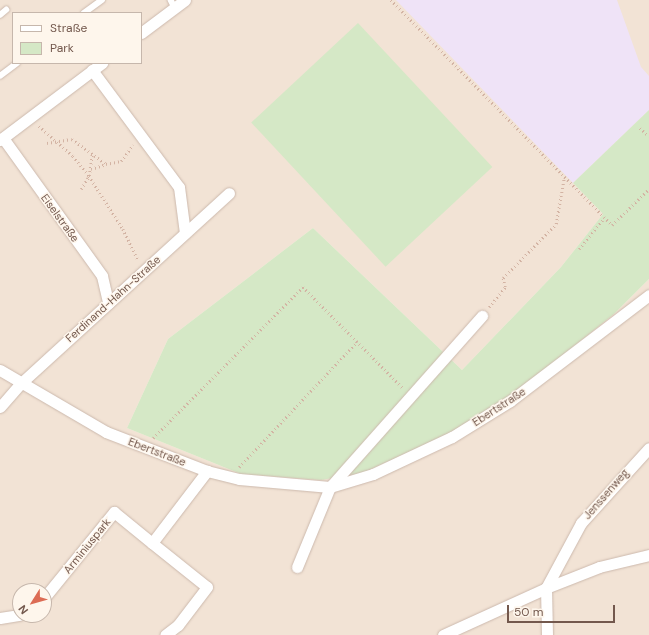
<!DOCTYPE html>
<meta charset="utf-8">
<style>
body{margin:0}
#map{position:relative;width:649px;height:635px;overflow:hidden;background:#fbf2e6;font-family:"DM Sans",sans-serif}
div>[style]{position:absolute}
.residential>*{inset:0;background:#f2e3d5}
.education>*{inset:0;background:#efe3f7}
.green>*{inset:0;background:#d5e8c6;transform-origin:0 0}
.path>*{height:2.5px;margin-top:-1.25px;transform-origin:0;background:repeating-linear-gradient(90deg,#d3b3a3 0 1px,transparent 0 4px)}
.roads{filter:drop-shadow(0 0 1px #ccb9ad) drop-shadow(0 0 1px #ccb9ad)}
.service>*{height:5.5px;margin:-2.75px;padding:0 2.75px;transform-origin:2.75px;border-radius:2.75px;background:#fff}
.minor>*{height:11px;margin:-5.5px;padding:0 5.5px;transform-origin:5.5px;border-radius:5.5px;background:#fff}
span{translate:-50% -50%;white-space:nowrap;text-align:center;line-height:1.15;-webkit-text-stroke:3px #fef6ec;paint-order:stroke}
.street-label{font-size:11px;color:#73584d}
.legend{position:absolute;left:12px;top:12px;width:130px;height:52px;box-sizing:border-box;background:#fef6ec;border:1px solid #c6b7ac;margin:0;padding:5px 7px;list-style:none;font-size:12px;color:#73584d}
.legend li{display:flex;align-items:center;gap:8px;height:20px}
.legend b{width:20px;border:1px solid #c6b7ac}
.north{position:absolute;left:12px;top:583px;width:40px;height:40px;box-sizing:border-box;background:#fef6ec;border:1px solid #c6b7ac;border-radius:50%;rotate:233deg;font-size:11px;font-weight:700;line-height:16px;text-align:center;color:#73584d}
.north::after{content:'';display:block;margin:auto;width:14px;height:18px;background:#dc6c54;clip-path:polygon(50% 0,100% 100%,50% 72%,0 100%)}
.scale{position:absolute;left:507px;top:605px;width:108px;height:18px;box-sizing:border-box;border:2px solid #73584d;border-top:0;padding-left:5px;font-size:12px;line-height:14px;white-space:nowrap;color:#73584d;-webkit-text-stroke:3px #fef6ec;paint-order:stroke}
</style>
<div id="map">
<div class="residential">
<i style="clip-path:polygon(evenodd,0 0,649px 0,649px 110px,573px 183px,603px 214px,561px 267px,462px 370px,313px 228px,168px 339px,127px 428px,241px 474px,614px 314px,649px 279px,649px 635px,0 635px,0 0,13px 13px,141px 13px,141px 63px,13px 63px,13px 13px,0 0,20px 591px,44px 591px,44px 615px,20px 615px,20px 591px)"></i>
</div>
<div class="education">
<i style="clip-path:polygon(396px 0,617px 0,641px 67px,649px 76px,649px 110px,573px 183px)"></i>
</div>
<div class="green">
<i style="left:358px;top:23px;width:197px;height:146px;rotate:47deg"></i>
<i style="clip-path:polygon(649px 110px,649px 279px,614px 314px,509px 398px,450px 434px,362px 473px,321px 480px,241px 474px,127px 428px,168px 339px,313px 228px,462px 370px,561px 267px,603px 214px,573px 183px)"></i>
</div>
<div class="path">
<i style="left:391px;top:0;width:315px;rotate:45.5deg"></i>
<i style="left:612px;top:225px;width:52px;rotate:-44.2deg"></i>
<i style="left:39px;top:126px;width:45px;rotate:41.4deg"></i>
<i style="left:73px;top:156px;width:26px;rotate:51deg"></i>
<i style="left:89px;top:176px;width:63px;rotate:57.3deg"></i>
<i style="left:123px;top:229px;width:34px;rotate:64deg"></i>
<i style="left:640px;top:128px;width:12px;rotate:42deg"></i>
<i style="left:47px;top:143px;width:25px;rotate:-9deg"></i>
<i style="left:72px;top:139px;width:42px;rotate:36.3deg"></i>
<i style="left:106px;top:164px;width:15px;rotate:-11deg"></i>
<i style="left:121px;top:161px;width:20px;rotate:-53deg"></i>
<i style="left:91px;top:169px;width:16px;rotate:-18deg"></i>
<i style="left:81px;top:189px;width:15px;rotate:-58deg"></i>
<i style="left:89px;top:176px;width:22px;rotate:-82deg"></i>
<i style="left:579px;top:249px;width:40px;rotate:-51deg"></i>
<i style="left:489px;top:307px;width:26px;rotate:-51deg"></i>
<i style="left:505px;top:287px;width:9px;rotate:-103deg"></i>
<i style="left:503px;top:278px;width:76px;rotate:-45.5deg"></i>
<i style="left:556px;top:224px;width:47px;rotate:-80.1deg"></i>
<i style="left:153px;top:438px;width:213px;rotate:-45.2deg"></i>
<i style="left:303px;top:287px;width:142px;rotate:45.3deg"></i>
<i style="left:239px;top:467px;width:172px;rotate:-46.7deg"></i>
</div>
<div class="roads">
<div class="service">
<i style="left:171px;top:0;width:9px;rotate:63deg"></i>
<i style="left:84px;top:13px;width:22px;rotate:-36deg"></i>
<i style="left:0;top:15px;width:8px;rotate:-40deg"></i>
<i style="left:0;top:76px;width:21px;rotate:-37deg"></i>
</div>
<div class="minor">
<i style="left:141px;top:33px;width:55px;rotate:-36.9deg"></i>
<i style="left:92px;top:70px;width:146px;rotate:53.4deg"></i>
<i style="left:179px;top:187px;width:46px;rotate:82.6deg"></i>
<i style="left:3px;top:138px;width:170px;rotate:54.3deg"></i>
<i style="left:102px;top:276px;width:28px;rotate:77deg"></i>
<i style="left:0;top:140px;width:128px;rotate:-37deg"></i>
<i style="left:0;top:370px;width:123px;rotate:30.3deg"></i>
<i style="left:106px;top:432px;width:108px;rotate:21.1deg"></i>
<i style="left:207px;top:471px;width:33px;rotate:14deg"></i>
<i style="left:239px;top:479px;width:91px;rotate:5deg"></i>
<i style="left:330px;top:487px;width:45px;rotate:-16.8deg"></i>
<i style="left:373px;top:474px;width:87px;rotate:-25.1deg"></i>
<i style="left:452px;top:437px;width:68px;rotate:-31.8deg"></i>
<i style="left:510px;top:401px;width:175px;rotate:-37.3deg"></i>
<i style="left:0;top:407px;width:30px;rotate:-49deg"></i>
<i style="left:20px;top:384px;width:283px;rotate:-42.4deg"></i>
<i style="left:152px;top:543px;width:70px;rotate:38.7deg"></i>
<i style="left:207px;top:587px;width:48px;rotate:127.3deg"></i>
<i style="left:178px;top:625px;width:16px;rotate:142deg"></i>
<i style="left:297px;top:567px;width:87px;rotate:-67.6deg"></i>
<i style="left:330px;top:487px;width:229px;rotate:-48.4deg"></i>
<i style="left:44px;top:598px;width:111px;rotate:-50.9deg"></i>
<i style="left:114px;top:512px;width:49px;rotate:39.2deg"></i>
<i style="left:152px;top:543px;width:91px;rotate:-52.6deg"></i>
<i style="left:0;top:618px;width:20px;rotate:-9deg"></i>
<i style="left:443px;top:635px;width:113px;rotate:-24.5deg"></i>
<i style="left:546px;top:588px;width:57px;rotate:-21.6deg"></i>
<i style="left:599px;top:567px;width:51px;rotate:-13.5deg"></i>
<i style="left:547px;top:635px;width:47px;rotate:-91.2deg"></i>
<i style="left:546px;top:588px;width:74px;rotate:-61.7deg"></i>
<i style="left:581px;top:523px;width:101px;rotate:-47.8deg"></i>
</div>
</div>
<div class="street-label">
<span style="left:60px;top:218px;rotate:54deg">Eiselstraße</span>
<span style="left:113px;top:299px;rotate:-42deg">Ferdinand-Hahn-Straße</span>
<span style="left:499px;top:407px;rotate:-33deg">Ebertstraße</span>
<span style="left:157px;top:452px;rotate:21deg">Ebertstraße</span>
<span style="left:606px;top:494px;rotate:-49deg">Jenssenweg</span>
<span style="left:87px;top:546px;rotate:-51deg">Arminiuspark</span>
</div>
<ul class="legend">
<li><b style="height:5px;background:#fff"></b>Straße</li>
<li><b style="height:11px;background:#d5e8c6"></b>Park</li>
</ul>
<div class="north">N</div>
<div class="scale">50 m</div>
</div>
